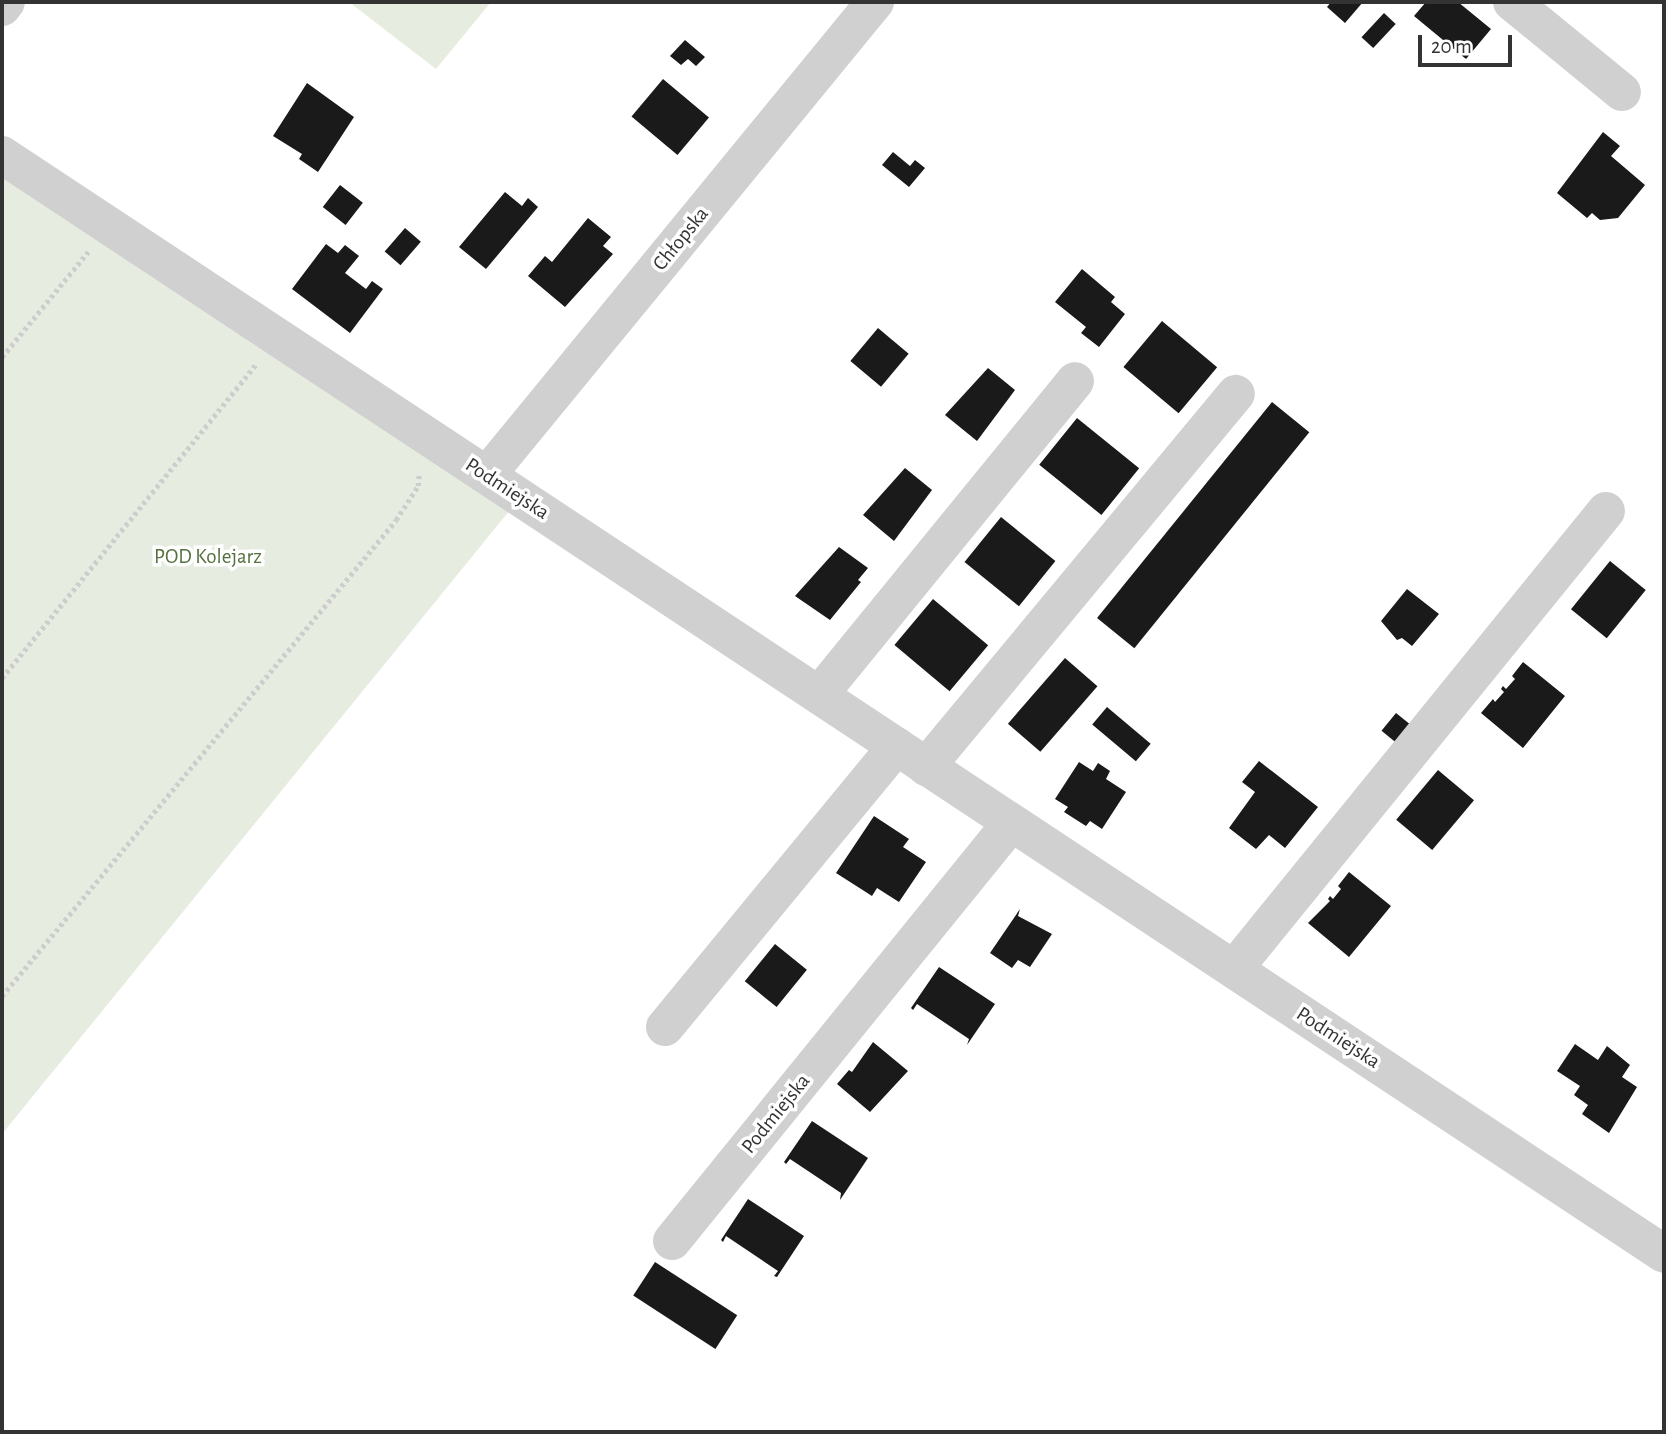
<!DOCTYPE html>
<meta charset="utf-8">
<style>
body{margin:0}
#map{position:relative;width:1666px;height:1434px;overflow:hidden;background:#fff;font-family:"Alegreya Sans",sans-serif}
div>[style]{position:absolute}
.green>*{inset:0;background:#e6ecdf}
.building>*{inset:0;background:#1a1a1a;transform-origin:0 0}
.path>*{height:4.5px;margin-top:-2.25px;transform-origin:0;background:repeating-linear-gradient(90deg,#cdcdcd 0 3.5px,transparent 0 7px)}
.minor>*{height:38px;margin:-19px;padding:0 19px;transform-origin:19px;border-radius:19px;background:#d0d0d0}
span{translate:-50% -50%;white-space:nowrap;text-align:center;line-height:1.15;-webkit-text-stroke:7px #fff;paint-order:stroke}
.street-label{font-size:21px;color:#333}
.park-label{font-size:21px;color:#56703f}
.frame{position:absolute;inset:0;border:4px solid #333;pointer-events:none}
.scale{position:absolute;left:1418px;top:35px;width:94px;height:32px;box-sizing:border-box;border:4px solid #333;border-top:0;padding-left:9px;font-size:21px;line-height:24px;white-space:nowrap;color:#333;-webkit-text-stroke:5px #fff;paint-order:stroke}
</style>
<div id="map">
<div class="green">
<i style="clip-path:polygon(349px 2px,491px 2px,436px 69px)"></i>
<i style="clip-path:polygon(2px 176px,510px 510px,2px 1134px)"></i>
</div>
<div class="building">
<i style="clip-path:polygon(1331px 2px,1363px 2px,1345px 23px,1327px 7px)"></i>
<i style="clip-path:polygon(1426px 2px,1458px 2px,1491px 29px,1466px 59px,1414px 16px)"></i>
<i style="left:1384px;top:13px;width:16px;height:33px;rotate:43deg"></i>
<i style="clip-path:polygon(685px 40px,705px 57px,696px 66px,688px 59px,681px 65px,670px 56px)"></i>
<i style="left:663px;top:79px;width:60px;height:49px;rotate:40deg"></i>
<i style="clip-path:polygon(307px 83px,354px 117px,318px 172px,299px 159px,302px 154px,273px 136px)"></i>
<i style="clip-path:polygon(1603px 132px,1620px 146px,1611px 156px,1645px 185px,1618px 218px,1600px 220px,1592px 213px,1587px 218px,1557px 193px)"></i>
<i style="clip-path:polygon(893px 152px,910px 166px,915px 160px,925px 168px,909px 187px,882px 165px)"></i>
<i style="left:340px;top:185px;width:29px;height:28px;rotate:38deg"></i>
<i style="clip-path:polygon(505px 192px,522px 206px,528px 198px,538px 207px,486px 269px,459px 247px)"></i>
<i style="clip-path:polygon(588px 218px,611px 237px,603px 246px,613px 254px,565px 307px,528px 276px,545px 256px,552px 262px)"></i>
<i style="left:405px;top:228px;width:21px;height:31px;rotate:41deg"></i>
<i style="clip-path:polygon(326px 244px,338px 253px,345px 245px,359px 256px,345px 273px,366px 289px,372px 281px,383px 289px,350px 333px,292px 289px)"></i>
<i style="clip-path:polygon(1082px 269px,1115px 297px,1111px 302px,1125px 314px,1099px 347px,1081px 333px,1086px 327px,1055px 302px)"></i>
<i style="left:1162px;top:321px;width:72px;height:60px;rotate:40deg"></i>
<i style="left:878px;top:328px;width:40px;height:43px;rotate:40deg"></i>
<i style="clip-path:polygon(988px 368px,1015px 390px,977px 441px,945px 415px)"></i>
<i style="left:1272px;top:402px;width:48px;height:278px;rotate:39deg"></i>
<i style="left:1077px;top:418px;width:80px;height:60px;rotate:39deg"></i>
<i style="clip-path:polygon(905px 468px,932px 490px,894px 541px,863px 515px)"></i>
<i style="left:1001px;top:517px;width:70px;height:58px;rotate:39deg"></i>
<i style="clip-path:polygon(839px 547px,868px 568px,858px 580px,861px 582px,830px 620px,795px 596px)"></i>
<i style="left:1610px;top:561px;width:46px;height:62px;rotate:39deg"></i>
<i style="clip-path:polygon(1407px 589px,1439px 614px,1412px 646px,1402px 638px,1397px 640px,1381px 621px)"></i>
<i style="left:933px;top:599px;width:72px;height:60px;rotate:40deg"></i>
<i style="left:1065px;top:658px;width:43px;height:87px;rotate:41deg"></i>
<i style="clip-path:polygon(1523px 662px,1565px 696px,1523px 748px,1481px 713px,1493px 699px,1495px 702px,1504px 692px,1501px 689px,1503px 686px,1506px 689px,1515px 679px,1512px 676px)"></i>
<i style="left:1107px;top:707px;width:57px;height:23px;rotate:40deg"></i>
<i style="left:1396px;top:713px;width:22px;height:23px;rotate:39deg"></i>
<i style="clip-path:polygon(1259px 761px,1318px 807px,1285px 848px,1269px 835px,1256px 849px,1229px 828px,1255px 792px,1242px 782px)"></i>
<i style="clip-path:polygon(1079px 762px,1093px 771px,1098px 763px,1110px 771px,1106px 779px,1126px 792px,1102px 829px,1090px 821px,1086px 826px,1064px 812px,1068px 807px,1055px 799px)"></i>
<i style="left:1438px;top:770px;width:47px;height:65px;rotate:40deg"></i>
<i style="clip-path:polygon(874px 816px,909px 839px,903px 847px,926px 862px,899px 902px,877px 888px,872px 896px,836px 873px)"></i>
<i style="clip-path:polygon(1349px 872px,1391px 906px,1349px 957px,1308px 923px,1330px 901px,1328px 899px,1330px 896px,1333px 899px,1341px 889px,1338px 886px)"></i>
<i style="clip-path:polygon(1020px 909px,1018px 916px,1052px 934px,1030px 967px,1018px 960px,1012px 968px,990px 953px)"></i>
<i style="left:775px;top:944px;width:41px;height:48px;rotate:39deg"></i>
<i style="clip-path:polygon(939px 967px,995px 1004px,967px 1045px,969px 1039px,917px 1004px,913px 1010px,911px 1008px)"></i>
<i style="clip-path:polygon(873px 1042px,908px 1071px,870px 1112px,837px 1084px,849px 1070px,852px 1072px)"></i>
<i style="clip-path:polygon(1575px 1044px,1598px 1060px,1607px 1046px,1630px 1065px,1622px 1077px,1637px 1087px,1609px 1133px,1582px 1114px,1588px 1105px,1574px 1095px,1580px 1086px,1557px 1071px)"></i>
<i style="clip-path:polygon(812px 1121px,868px 1158px,840px 1200px,841px 1193px,790px 1159px,786px 1164px,784px 1162px)"></i>
<i style="clip-path:polygon(748px 1199px,804px 1236px,777px 1277px,774px 1276px,778px 1271px,726px 1236px,723px 1242px,721px 1240px)"></i>
<i style="left:655px;top:1262px;width:98px;height:40px;rotate:33deg"></i>
</div>
<div class="path">
<i style="left:2px;top:357px;width:136px;rotate:-50.7deg"></i>
<i style="left:2px;top:678px;width:405px;rotate:-51deg"></i>
<i style="left:2px;top:996px;width:618px;rotate:-50.38deg"></i>
<i style="left:396px;top:520px;width:40px;rotate:-57.1deg"></i>
<i style="left:418px;top:486px;width:12px;rotate:-85deg"></i>
</div>
<div class="minor">
<i style="left:1512px;top:2px;width:142px;rotate:39.3deg"></i>
<i style="left:2px;top:7px;width:6px;rotate:-51deg"></i>
<i style="left:2px;top:155px;width:1992px;rotate:33.47deg"></i>
<i style="left:487px;top:475px;width:612px;rotate:-50.64deg"></i>
<i style="left:819px;top:695px;width:405px;rotate:-50.8deg"></i>
<i style="left:926px;top:767px;width:485px;rotate:-50.3deg"></i>
<i style="left:1234px;top:969px;width:590px;rotate:-50.92deg"></i>
<i style="left:665px;top:1027px;width:364px;rotate:-50.5deg"></i>
<i style="left:672px;top:1241px;width:538px;rotate:-50.96deg"></i>
</div>
<div class="street-label">
<span style="left:681px;top:239px;rotate:-51deg">Chłopska</span>
<span style="left:507px;top:489px;rotate:33deg">Podmiejska</span>
<span style="left:1338px;top:1038px;rotate:33deg">Podmiejska</span>
<span style="left:776px;top:1114px;rotate:-51deg">Podmiejska</span>
</div>
<div class="park-label">
<span style="left:208px;top:557px">POD Kolejarz</span>
</div>
<div class="frame"></div>
<div class="scale">20 m</div>
</div>
